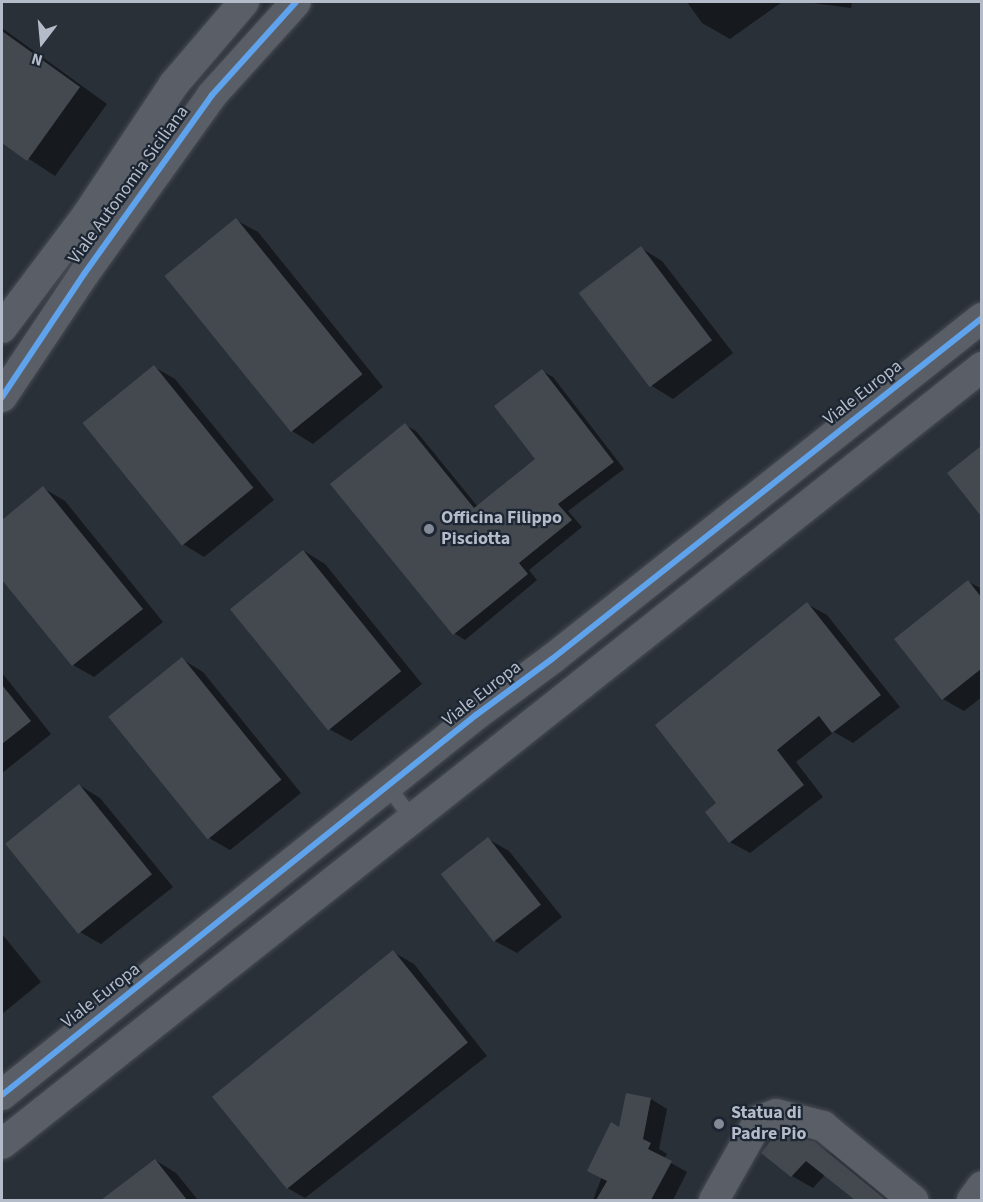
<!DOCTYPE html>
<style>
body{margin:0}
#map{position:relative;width:983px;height:1202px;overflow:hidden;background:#2a3038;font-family:"Source Sans 3",sans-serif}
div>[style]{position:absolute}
.shadow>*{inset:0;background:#0007}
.building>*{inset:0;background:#444950;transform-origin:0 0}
.roads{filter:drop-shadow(0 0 2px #484c53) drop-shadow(0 0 2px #484c53)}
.service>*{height:15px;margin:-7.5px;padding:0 7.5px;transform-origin:7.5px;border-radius:7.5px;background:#5a5e66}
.minor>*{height:30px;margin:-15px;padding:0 15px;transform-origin:15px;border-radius:15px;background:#5a5e66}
.cycleway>*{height:6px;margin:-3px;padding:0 3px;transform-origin:3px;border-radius:3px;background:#60a3ed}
.dots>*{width:16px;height:16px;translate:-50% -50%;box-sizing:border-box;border:3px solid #1d2633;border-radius:50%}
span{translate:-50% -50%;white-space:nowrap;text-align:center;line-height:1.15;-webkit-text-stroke:4.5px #1d2633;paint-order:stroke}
.street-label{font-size:18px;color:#b4bcc9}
.poi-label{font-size:18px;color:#b4bcc9;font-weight:700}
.left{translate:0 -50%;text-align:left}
.frame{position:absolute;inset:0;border:3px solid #b4bcc9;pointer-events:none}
.north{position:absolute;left:12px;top:12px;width:60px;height:60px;-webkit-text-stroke:4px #1d2633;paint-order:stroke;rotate:196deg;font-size:16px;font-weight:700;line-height:24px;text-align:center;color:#b4bcc9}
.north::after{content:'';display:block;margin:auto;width:21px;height:27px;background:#b4bcc9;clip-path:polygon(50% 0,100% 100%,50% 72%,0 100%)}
</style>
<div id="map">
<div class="shadow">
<i style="clip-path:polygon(687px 2px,782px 2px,730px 39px,702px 23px)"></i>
<i style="clip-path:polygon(806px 2px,852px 2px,851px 8px)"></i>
<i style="clip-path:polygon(2px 28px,107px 104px,55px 176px,2px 141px)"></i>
<i style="clip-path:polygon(236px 220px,258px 232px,383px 387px,313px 444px,292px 431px)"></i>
<i style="clip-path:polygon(641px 248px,662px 261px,733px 353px,673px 399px,652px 386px)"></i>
<i style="clip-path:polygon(154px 367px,175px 379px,274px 500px,204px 557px,183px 544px,84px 423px)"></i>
<i style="clip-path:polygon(542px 371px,553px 377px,624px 469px,568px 511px,582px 527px,529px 570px,537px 580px,465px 640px,454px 633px,405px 425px,416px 431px,478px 507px,537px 459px)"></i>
<i style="clip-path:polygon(982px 447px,982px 514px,949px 473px)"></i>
<i style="clip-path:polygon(43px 488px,65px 501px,163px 622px,94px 677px,73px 665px,2px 577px,2px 522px)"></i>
<i style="clip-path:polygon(304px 551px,325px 564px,422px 684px,351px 741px,329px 729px,232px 609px)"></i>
<i style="clip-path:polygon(969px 582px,982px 589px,982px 697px,964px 711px,943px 699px)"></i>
<i style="clip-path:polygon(807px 604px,827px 615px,900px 707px,853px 743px,834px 732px,796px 762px,823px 797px,750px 853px,730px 842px,718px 804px)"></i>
<i style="clip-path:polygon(182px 659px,203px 672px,301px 793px,230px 850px,209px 838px)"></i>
<i style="clip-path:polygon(2px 673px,51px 734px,2px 773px)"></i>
<i style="clip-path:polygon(79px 785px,100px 798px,173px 887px,101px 944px,80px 932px,8px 843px)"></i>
<i style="clip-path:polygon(488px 839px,509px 851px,562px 917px,517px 953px,495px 941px)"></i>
<i style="clip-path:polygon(2px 934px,41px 982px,2px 1014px)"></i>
<i style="clip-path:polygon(393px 952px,414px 964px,487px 1056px,305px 1198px,284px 1186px)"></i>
<i style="clip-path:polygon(651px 1099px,667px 1109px,659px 1149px,667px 1154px,664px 1159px,687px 1172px,673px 1200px,593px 1200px,620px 1129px)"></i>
<i style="clip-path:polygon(814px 1143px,836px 1156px,891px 1200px,857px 1200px,825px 1175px,813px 1188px,792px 1176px)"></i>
<i style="clip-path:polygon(155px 1160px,176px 1173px,198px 1200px,104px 1200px)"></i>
</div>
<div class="building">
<i style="clip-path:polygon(2px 31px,80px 87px,27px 161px,2px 143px)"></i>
<i style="left:236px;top:218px;width:201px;height:92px;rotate:51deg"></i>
<i style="left:641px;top:246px;width:118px;height:78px;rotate:53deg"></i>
<i style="left:154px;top:365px;width:158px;height:92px;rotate:51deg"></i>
<i style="clip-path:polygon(542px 369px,614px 462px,558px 504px,572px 520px,519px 563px,528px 574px,453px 635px,330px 484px,405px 423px,474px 508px,535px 459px,494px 406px)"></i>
<i style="clip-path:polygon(981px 446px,981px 516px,947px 473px)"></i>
<i style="clip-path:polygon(43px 486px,143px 609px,72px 666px,2px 580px,2px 520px)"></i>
<i style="left:303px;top:550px;width:156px;height:94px;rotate:51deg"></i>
<i style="clip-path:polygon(968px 580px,981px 597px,981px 669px,942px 700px,894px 639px)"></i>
<i style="clip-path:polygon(807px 602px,881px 695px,832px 733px,819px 716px,777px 750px,804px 785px,729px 843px,705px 812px,716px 803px,655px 725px)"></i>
<i style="left:182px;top:657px;width:158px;height:95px;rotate:51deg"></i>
<i style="clip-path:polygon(2px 685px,31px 721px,2px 744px)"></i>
<i style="left:79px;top:784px;width:116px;height:95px;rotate:51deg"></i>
<i style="left:488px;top:837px;width:86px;height:60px;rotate:52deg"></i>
<i style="left:393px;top:950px;width:119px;height:233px;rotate:51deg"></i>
<i style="clip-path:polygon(626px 1093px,651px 1098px,643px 1139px,651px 1143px,648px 1149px,672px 1161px,651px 1200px,596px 1200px,607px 1181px,587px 1171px,611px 1122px,619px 1127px)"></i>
<i style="clip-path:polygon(777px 1132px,815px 1142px,886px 1200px,855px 1200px,806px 1161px,791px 1177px,761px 1153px)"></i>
<i style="clip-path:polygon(155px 1159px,187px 1200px,101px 1200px)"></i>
</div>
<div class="roads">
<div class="service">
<i style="left:389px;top:788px;width:39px;rotate:53deg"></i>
</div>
<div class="minor">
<i style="left:2px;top:328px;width:141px;rotate:-53deg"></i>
<i style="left:87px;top:215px;width:157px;rotate:-56.4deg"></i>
<i style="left:174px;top:84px;width:108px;rotate:-49.5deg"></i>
<i style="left:2px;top:397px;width:148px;rotate:-56.3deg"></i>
<i style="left:84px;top:274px;width:220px;rotate:-54.4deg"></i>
<i style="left:212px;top:95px;width:125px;rotate:-47.9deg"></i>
<i style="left:2px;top:1095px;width:608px;rotate:-38.72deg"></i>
<i style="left:476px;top:715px;width:94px;rotate:-36.4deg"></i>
<i style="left:552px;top:659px;width:549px;rotate:-38.42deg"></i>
<i style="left:2px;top:1144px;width:1251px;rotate:-38.41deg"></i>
<i style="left:714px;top:1200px;width:92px;rotate:-60.6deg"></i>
<i style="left:759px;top:1120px;width:18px;rotate:-19deg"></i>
<i style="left:776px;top:1114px;width:49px;rotate:14.3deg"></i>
<i style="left:823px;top:1126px;width:117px;rotate:39.4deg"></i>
<i style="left:972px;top:1200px;width:17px;rotate:-54deg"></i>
</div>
</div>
<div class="cycleway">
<i style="left:2px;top:397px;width:148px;rotate:-56.3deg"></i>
<i style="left:84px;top:274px;width:220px;rotate:-54.4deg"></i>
<i style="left:212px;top:95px;width:125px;rotate:-47.9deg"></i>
<i style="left:2px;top:1095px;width:608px;rotate:-38.72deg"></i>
<i style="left:476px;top:715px;width:94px;rotate:-36.4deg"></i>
<i style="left:552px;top:659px;width:549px;rotate:-38.42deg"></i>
</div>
<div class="dots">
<i style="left:429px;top:529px;background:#848b96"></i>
<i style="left:719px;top:1124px;background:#848b96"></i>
</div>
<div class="street-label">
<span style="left:129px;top:185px;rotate:-54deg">Viale Autonomia Siciliana</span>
<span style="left:863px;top:393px;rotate:-38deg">Viale Europa</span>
<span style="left:482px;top:694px;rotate:-38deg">Viale Europa</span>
<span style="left:101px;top:996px;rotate:-38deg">Viale Europa</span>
</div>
<div class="poi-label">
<span class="left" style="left:441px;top:529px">Officina Filippo<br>Pisciotta</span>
<span class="left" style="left:731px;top:1124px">Statua di<br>Padre Pio</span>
</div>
<div class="frame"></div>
<div class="north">N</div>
</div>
